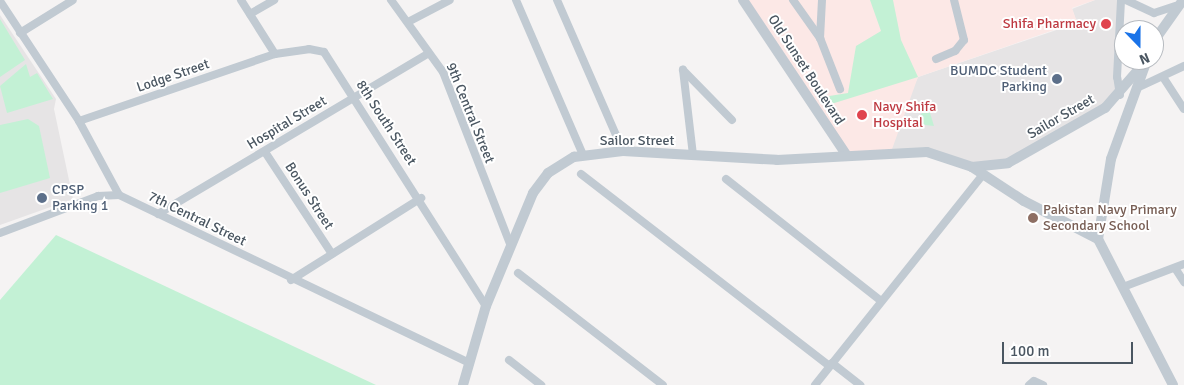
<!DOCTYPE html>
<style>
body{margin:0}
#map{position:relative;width:1184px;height:385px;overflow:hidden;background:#f5f3f3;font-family:Signika,sans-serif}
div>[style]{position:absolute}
.education>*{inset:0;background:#e6e4e5}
.medical>*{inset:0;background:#fce8e6}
.green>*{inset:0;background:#c3f1d5}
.minor>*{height:8px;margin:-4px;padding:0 4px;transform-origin:4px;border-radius:4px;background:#c1cad2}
.tertiary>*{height:10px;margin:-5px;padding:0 5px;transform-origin:5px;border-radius:5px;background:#c1cad2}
.dots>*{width:14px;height:14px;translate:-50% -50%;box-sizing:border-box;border:2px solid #fff;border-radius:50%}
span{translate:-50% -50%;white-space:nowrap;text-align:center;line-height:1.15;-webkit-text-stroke:4px #fff;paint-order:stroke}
.health-label{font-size:14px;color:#be3a42}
.right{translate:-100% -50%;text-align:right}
.left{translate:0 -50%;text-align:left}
.street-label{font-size:14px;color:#4a5661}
.service-label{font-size:14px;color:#4e5e75}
.education-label{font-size:14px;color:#785e54}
.north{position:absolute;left:1114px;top:20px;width:50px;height:50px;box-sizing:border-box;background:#fff;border:1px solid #b7bbc0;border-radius:50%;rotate:158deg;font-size:14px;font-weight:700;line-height:20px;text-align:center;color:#4a5661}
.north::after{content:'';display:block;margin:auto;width:18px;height:22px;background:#1a73e8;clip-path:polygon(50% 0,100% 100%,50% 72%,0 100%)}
.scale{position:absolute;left:1002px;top:342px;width:131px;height:22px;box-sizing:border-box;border:2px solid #4a5661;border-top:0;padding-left:6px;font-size:15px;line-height:18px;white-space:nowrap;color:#4a5661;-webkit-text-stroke:4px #fff;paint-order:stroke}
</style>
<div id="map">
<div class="education">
<i style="clip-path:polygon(1095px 0,1120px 0,1120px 95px,1008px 158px,972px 167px,927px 152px,884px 152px,918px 77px,1077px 23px,1072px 9px)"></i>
<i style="clip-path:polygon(0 15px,56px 99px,54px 109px,73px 199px,0 225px)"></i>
</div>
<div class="medical">
<i style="clip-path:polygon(741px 0,1095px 0,1072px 8px,1077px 22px,918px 77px,891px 152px,847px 156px)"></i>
</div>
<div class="green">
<i style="clip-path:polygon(870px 0,893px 0,901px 40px,918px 77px,828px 105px,823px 97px,848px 93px,856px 46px,881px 31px)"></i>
<i style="clip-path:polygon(0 19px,25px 60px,0 77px)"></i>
<i style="clip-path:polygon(26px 64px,30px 77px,37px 73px,53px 99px,7px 113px,0 86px)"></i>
<i style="clip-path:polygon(927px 103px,934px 126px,916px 124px)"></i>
<i style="clip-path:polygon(28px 119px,39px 126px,50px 178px,0 193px,0 125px)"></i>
<i style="clip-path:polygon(56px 235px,376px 385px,0 385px,0 300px)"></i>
</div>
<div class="minor">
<i style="left:241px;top:0;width:64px;rotate:57.8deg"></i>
<i style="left:275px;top:54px;width:34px;rotate:-8deg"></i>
<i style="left:309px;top:49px;width:15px;rotate:11deg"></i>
<i style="left:324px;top:52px;width:301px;rotate:57.5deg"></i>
<i style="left:391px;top:0;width:89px;rotate:54.2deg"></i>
<i style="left:443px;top:72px;width:185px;rotate:68.7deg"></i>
<i style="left:516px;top:0;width:169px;rotate:66.6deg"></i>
<i style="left:557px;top:0;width:165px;rotate:66.4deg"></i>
<i style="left:793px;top:0;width:47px;rotate:54.6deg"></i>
<i style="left:822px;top:0;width:38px;rotate:93deg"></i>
<i style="left:820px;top:38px;width:55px;rotate:68.6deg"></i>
<i style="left:1126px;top:0;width:31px;rotate:25deg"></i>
<i style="left:1154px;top:13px;width:23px;rotate:-18deg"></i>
<i style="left:0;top:1px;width:144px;rotate:56.6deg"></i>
<i style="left:79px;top:121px;width:84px;rotate:61.6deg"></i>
<i style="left:119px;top:195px;width:389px;rotate:25.6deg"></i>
<i style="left:250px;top:14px;width:28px;rotate:-30deg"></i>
<i style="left:408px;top:22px;width:47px;rotate:-27.6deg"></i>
<i style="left:20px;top:33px;width:62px;rotate:-31.9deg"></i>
<i style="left:936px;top:59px;width:21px;rotate:-23deg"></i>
<i style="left:955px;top:51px;width:14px;rotate:-51deg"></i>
<i style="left:964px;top:40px;width:41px;rotate:-104deg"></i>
<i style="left:1163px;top:77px;width:38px;rotate:57deg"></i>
<i style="left:1137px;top:88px;width:52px;rotate:-25.1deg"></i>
<i style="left:1120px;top:95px;width:18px;rotate:-99deg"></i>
<i style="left:1117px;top:77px;width:77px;rotate:-87deg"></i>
<i style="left:79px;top:121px;width:207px;rotate:-18.9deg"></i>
<i style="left:265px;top:152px;width:122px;rotate:56.7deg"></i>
<i style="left:693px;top:155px;width:86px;rotate:-96.7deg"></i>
<i style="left:683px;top:70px;width:70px;rotate:45.6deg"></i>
<i style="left:581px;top:174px;width:314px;rotate:37.7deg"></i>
<i style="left:726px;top:179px;width:196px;rotate:38.2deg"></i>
<i style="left:158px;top:214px;width:315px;rotate:-30.7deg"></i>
<i style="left:0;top:233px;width:105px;rotate:-20.7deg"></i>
<i style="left:98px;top:196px;width:21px;rotate:-3deg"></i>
<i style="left:1175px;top:268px;width:17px;rotate:57deg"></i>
<i style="left:518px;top:273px;width:183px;rotate:37.7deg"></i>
<i style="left:291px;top:280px;width:154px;rotate:-32.2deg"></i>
<i style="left:1123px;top:287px;width:65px;rotate:-20.7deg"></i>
<i style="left:509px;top:360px;width:41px;rotate:38deg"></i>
<i style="left:832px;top:363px;width:36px;rotate:38deg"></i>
<i style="left:815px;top:385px;width:268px;rotate:-51.4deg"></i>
<i style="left:1029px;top:385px;width:6px;rotate:-39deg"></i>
<i style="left:1034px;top:381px;width:10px;rotate:24deg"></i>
</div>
<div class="tertiary">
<i style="left:743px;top:0;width:187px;rotate:56.3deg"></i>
<i style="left:1154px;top:41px;width:50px;rotate:-54.7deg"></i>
<i style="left:1147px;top:60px;width:105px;rotate:110deg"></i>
<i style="left:1111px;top:159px;width:81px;rotate:99.2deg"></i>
<i style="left:1098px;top:239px;width:164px;rotate:62.8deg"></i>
<i style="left:972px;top:167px;width:36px;rotate:-6deg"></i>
<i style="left:1008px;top:163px;width:112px;rotate:-29.6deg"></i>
<i style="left:1105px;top:108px;width:61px;rotate:-49deg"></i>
<i style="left:463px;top:385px;width:82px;rotate:-73.8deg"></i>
<i style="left:486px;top:306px;width:122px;rotate:-67.4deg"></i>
<i style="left:533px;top:193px;width:25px;rotate:-53deg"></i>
<i style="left:548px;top:173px;width:31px;rotate:-32deg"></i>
<i style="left:574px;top:157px;width:49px;rotate:-7deg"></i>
<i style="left:623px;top:151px;width:154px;rotate:3.3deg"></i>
<i style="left:777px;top:160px;width:150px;rotate:-3.1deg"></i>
<i style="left:927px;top:152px;width:47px;rotate:18.4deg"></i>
<i style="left:972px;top:167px;width:62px;rotate:33.2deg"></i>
<i style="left:1024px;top:201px;width:83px;rotate:27.2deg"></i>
</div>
<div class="dots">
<i style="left:1106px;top:24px;background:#e0444e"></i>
<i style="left:1057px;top:79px;background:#5c6f8a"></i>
<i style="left:862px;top:115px;background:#e0444e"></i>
<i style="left:42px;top:198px;background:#5c6f8a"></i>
<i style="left:1033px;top:218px;background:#8d6e63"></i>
</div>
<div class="health-label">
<span class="right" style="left:1096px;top:24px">Shifa Pharmacy</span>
<span class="left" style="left:873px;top:115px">Navy Shifa<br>Hospital</span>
</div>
<div class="street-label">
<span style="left:806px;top:70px;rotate:57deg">Old Sunset Boulevard</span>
<span style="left:173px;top:76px;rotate:-19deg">Lodge Street</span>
<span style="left:470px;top:113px;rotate:68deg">9th Central Street</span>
<span style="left:1061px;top:117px;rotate:-30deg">Sailor Street</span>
<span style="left:287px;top:123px;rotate:-31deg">Hospital Street</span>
<span style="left:386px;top:123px;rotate:57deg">8th South Street</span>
<span style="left:637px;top:141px">Sailor Street</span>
<span style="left:309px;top:196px;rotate:57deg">Bonus Street</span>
<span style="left:197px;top:219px;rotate:26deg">7th Central Street</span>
</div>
<div class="service-label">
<span class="right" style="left:1047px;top:79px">BUMDC Student<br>Parking</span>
<span class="left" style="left:52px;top:198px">CPSP<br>Parking 1</span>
</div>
<div class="education-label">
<span class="left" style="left:1043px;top:218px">Pakistan Navy Primary<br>Secondary School</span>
</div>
<div class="north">N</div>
<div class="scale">100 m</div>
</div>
